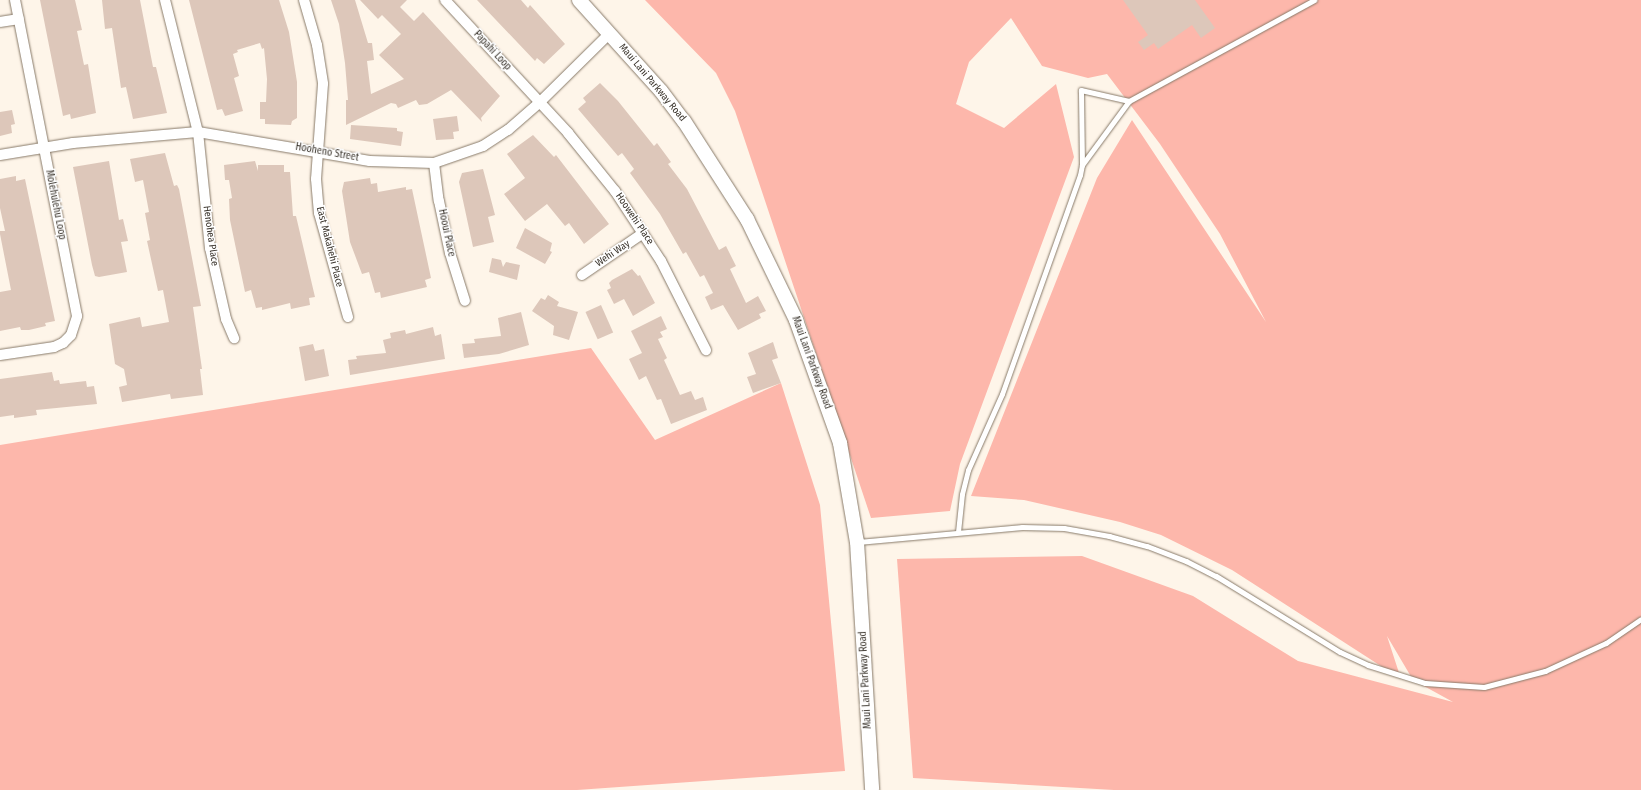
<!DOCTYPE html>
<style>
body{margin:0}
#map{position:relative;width:1641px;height:790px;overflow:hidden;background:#fef5e9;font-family:"Fira Sans Condensed",sans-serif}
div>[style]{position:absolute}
.green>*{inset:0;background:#fdb7ab}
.building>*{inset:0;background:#ddc7ba;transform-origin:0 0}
.roads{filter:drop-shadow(0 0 1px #887a69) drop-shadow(0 0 1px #887a69)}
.service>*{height:5px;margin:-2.5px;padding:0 2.5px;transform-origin:2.5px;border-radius:2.5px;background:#fff}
.minor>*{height:10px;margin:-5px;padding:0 5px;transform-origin:5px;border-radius:5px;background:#fff}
.secondary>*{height:14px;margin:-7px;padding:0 7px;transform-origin:7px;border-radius:7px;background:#fff}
span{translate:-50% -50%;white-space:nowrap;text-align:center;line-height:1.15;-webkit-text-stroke:3px #fff;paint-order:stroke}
.street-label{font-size:10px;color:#39332b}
</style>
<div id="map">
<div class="green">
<i style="clip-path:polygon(645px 0,1641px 0,1641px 790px,1114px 790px,913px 778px,897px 559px,1082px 556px,1193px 596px,1298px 661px,1453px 702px,1413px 680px,1387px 636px,1401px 679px,1232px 570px,1161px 535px,1120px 522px,1024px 500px,971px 496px,1097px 178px,1132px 120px,1266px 322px,1220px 234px,1160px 144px,1107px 74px,1088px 78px,1042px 66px,1011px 18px,969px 62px,956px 104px,1004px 128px,1056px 84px,1074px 157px,960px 464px,950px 511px,871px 518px,735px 111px,716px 73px)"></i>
<i style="clip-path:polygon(591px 348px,655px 440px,781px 383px,820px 505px,845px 771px,577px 790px,0 790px,0 445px)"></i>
</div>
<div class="building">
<i style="clip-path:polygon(40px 0,75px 0,82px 30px,77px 31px,84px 65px,88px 64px,96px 113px,71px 119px,70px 114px,63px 116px)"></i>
<i style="clip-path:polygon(102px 0,140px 0,153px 67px,156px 67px,167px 113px,133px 119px,126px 87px,121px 88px,112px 28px,105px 29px)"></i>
<i style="clip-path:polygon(189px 0,279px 0,289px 32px,297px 82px,297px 118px,292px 121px,291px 125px,265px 124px,265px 119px,260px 119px,260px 102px,266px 102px,267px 79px,264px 48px,262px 49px,260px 43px,237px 50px,238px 52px,233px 54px,239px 76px,234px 78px,243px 111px,225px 116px,222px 109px,217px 110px)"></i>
<i style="clip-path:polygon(331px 0,355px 0,368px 43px,372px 43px,374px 60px,367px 61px,371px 94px,404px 79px,379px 55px,401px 34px,382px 15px,378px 19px,360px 0,407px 0,400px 7px,414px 21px,423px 12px,500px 96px,481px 118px,482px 122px,451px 90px,427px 104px,419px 105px,416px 100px,398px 108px,396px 104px,391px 103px,346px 125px,346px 100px,348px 100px,345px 63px,339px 24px)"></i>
<i style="clip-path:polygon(477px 0,521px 0,528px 8px,530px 5px,565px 44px,544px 64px,537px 58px,535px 61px)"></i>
<i style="clip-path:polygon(1123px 0,1195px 0,1215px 28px,1201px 38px,1192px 25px,1158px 49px,1154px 43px,1144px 50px,1138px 42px,1148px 35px)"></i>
<i style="clip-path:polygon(600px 83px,618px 101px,654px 146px,657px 143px,671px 162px,668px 164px,687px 189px,719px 250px,726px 246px,736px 266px,730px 269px,746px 303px,758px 296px,766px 311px,759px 314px,761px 318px,738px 330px,723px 305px,711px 310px,705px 297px,713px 293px,704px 275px,700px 277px,686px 252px,683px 254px,660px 214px,630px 173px,634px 169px,622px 153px,618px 156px,578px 109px,586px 102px,583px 98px)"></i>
<i style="clip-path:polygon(12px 110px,15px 124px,11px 125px,12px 133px,0 136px,0 112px)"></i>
<i style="clip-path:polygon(457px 116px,459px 131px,453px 132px,454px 139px,436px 140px,433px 119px)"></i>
<i style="clip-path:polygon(351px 125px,397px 128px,397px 131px,403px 132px,401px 146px,350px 139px)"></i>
<i style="clip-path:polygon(533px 135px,554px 157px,556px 155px,609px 224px,584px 244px,569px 223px,565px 226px,547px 204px,525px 221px,504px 194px,525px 178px,507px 154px)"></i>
<i style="clip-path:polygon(165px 153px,174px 186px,177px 185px,179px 189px,201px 306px,193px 307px,202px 369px,200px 369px,203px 395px,171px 399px,170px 394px,122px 402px,119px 387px,127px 385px,124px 369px,115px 364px,109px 324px,140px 317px,142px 327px,169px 322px,163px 290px,158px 291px,147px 241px,150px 240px,145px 213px,149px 212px,143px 180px,135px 182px,130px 159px)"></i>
<i style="clip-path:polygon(109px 161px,119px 220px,123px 219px,128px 241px,121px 242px,127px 272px,99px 277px,95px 276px,92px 265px,73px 167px)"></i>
<i style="clip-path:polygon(255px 161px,258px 171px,258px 165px,284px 165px,284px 172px,290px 172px,293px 216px,296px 216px,315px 297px,309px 298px,310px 305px,291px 309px,290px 303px,262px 310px,262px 307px,256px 308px,251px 290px,245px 292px,230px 220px,229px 199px,232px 198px,229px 180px,225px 180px,224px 165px)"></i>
<i style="clip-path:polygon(483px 169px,495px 215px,488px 217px,494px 242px,473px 247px,459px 182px,462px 173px)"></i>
<i style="clip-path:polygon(16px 176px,16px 181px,25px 179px,55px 321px,45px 323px,46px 326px,29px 330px,21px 330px,20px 327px,0 331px,0 292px,11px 290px,0 234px,0 231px,5px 231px,0 208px,0 179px)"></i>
<i style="clip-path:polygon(370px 178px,371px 184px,377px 183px,378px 192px,406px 187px,406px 190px,412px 189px,431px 278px,425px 280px,427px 287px,381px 298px,380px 292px,375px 293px,369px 272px,362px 274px,350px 242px,342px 191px,344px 182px)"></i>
<i style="clip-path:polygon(525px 228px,552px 243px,550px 251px,552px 252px,545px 264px,516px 248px)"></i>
<i style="clip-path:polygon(492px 258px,501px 260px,503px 267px,506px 262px,520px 265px,517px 280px,489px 272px)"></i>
<i style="clip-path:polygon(632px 269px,638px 276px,640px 275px,655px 303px,633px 316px,624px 299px,614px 304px,607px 290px,611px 288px,609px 283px,612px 280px)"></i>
<i style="clip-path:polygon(548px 295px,559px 302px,557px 306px,578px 312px,569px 340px,553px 335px,554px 326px,532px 311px,541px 298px,545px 300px)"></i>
<i style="left:601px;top:305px;width:30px;height:17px;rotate:66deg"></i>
<i style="clip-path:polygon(521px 312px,529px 345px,499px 354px,464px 358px,462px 344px,475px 343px,474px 339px,501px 336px,498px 318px)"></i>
<i style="clip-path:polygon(661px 316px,667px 329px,660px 332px,663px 337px,658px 339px,667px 358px,664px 360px,680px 395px,691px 391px,695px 400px,703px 397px,707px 410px,671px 424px,661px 399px,657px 400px,646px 376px,639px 380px,629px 359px,642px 353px,631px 331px)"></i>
<i style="clip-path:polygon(433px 327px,435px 336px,441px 334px,445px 359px,350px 375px,348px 360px,357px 359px,356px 356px,386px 353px,383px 340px,391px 338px,390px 333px,405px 330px,406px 334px)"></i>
<i style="clip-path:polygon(773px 342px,778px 358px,772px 360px,781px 383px,753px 393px,747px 377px,756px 374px,748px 353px)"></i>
<i style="clip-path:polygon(313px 344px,315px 351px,324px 349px,329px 376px,305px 381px,299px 347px)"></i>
<i style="clip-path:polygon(52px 372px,54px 381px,59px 380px,60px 384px,86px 381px,87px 387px,94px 386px,97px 404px,36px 410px,37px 415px,14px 418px,14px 415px,0 417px,0 379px)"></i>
</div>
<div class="roads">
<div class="service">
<i style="left:1082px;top:165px;width:79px;rotate:-53.7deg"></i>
<i style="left:1129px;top:101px;width:211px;rotate:-28.6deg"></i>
<i style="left:958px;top:532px;width:38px;rotate:-84deg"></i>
<i style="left:962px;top:494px;width:25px;rotate:-76deg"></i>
<i style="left:968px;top:470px;width:83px;rotate:-65.9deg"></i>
<i style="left:1002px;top:394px;width:232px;rotate:-70.4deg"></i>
<i style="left:1080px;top:175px;width:10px;rotate:-79deg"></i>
<i style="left:1082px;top:165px;width:75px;rotate:-90.8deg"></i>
<i style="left:1081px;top:90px;width:49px;rotate:12.9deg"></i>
<i style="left:858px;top:542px;width:165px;rotate:-5.2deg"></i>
<i style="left:1022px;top:527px;width:42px;rotate:1.4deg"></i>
<i style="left:1064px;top:528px;width:46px;rotate:10.1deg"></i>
<i style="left:1109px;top:536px;width:39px;rotate:15deg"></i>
<i style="left:1147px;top:546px;width:42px;rotate:21deg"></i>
<i style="left:1186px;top:561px;width:34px;rotate:27deg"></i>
<i style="left:1216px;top:576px;width:145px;rotate:31.5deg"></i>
<i style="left:1340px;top:652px;width:31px;rotate:25deg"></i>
<i style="left:1368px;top:665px;width:60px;rotate:17.5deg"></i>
<i style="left:1425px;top:683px;width:59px;rotate:3.9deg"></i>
<i style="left:1484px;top:687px;width:63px;rotate:-14.7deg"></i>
<i style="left:1545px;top:671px;width:67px;rotate:-24.7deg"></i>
<i style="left:1606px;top:643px;width:42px;rotate:-34.4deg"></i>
</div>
<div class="minor">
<i style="left:165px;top:0;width:136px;rotate:76deg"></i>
<i style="left:198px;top:132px;width:117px;rotate:84.1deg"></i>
<i style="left:210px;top:248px;width:73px;rotate:77.3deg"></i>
<i style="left:226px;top:319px;width:21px;rotate:67deg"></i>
<i style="left:304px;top:0;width:47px;rotate:73.9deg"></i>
<i style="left:317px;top:45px;width:39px;rotate:81deg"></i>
<i style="left:323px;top:84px;width:95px;rotate:94.2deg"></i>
<i style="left:316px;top:179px;width:34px;rotate:85deg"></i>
<i style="left:319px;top:213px;width:108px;rotate:74.4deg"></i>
<i style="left:445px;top:0;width:181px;rotate:47.2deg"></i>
<i style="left:568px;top:133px;width:75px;rotate:51deg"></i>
<i style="left:615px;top:191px;width:84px;rotate:56.7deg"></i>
<i style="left:661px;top:261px;width:100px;rotate:63.2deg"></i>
<i style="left:0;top:22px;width:19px;rotate:-9deg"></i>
<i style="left:0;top:155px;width:74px;rotate:-9.3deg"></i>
<i style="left:73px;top:143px;width:125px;rotate:-5deg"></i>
<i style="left:198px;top:132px;width:174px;rotate:9.6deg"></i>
<i style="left:370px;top:161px;width:64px;rotate:1.8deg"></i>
<i style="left:434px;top:163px;width:52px;rotate:-19.1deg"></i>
<i style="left:483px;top:146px;width:30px;rotate:-33deg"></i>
<i style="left:508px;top:130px;width:43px;rotate:-41.2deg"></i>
<i style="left:540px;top:102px;width:98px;rotate:-44.6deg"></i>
<i style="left:434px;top:163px;width:38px;rotate:83deg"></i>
<i style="left:439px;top:201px;width:53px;rotate:78.1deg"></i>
<i style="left:450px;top:253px;width:50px;rotate:72.6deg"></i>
<i style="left:582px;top:275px;width:74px;rotate:-34.5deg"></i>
<i style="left:0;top:355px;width:55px;rotate:-8.4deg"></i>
<i style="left:54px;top:347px;width:10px;rotate:-24deg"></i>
<i style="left:63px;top:343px;width:11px;rotate:-45deg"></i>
<i style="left:71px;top:335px;width:20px;rotate:-72deg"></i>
<i style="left:77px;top:316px;width:322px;rotate:-101.1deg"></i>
</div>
<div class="secondary">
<i style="left:579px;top:0;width:122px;rotate:48deg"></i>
<i style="left:661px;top:91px;width:38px;rotate:53deg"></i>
<i style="left:684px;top:121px;width:117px;rotate:57.3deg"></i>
<i style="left:747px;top:219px;width:112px;rotate:64.1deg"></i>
<i style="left:796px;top:320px;width:131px;rotate:70.3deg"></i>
<i style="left:840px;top:443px;width:100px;rotate:80.3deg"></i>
<i style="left:857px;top:542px;width:248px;rotate:86.5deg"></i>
</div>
</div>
<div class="street-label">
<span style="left:492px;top:51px;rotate:47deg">Papahi Loop</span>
<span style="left:652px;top:83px;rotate:50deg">Maui Lani Parkway Road</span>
<span style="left:327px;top:153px;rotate:10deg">Hooheno Street</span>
<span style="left:55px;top:205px;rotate:79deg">Molehulehu Loop</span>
<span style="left:634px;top:219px;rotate:56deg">Hoowehi Place</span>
<span style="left:446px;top:233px;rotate:78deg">Hooui Place</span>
<span style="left:210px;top:236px;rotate:82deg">Henohea Place</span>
<span style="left:329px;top:247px;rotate:76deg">East Makahehi Place</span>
<span style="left:613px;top:254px;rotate:-34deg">Wehi Way</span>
<span style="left:811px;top:363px;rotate:70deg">Maui Lani Parkway Road</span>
<span style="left:866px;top:680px;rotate:-93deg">Maui Lani Parkway Road</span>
</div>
</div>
